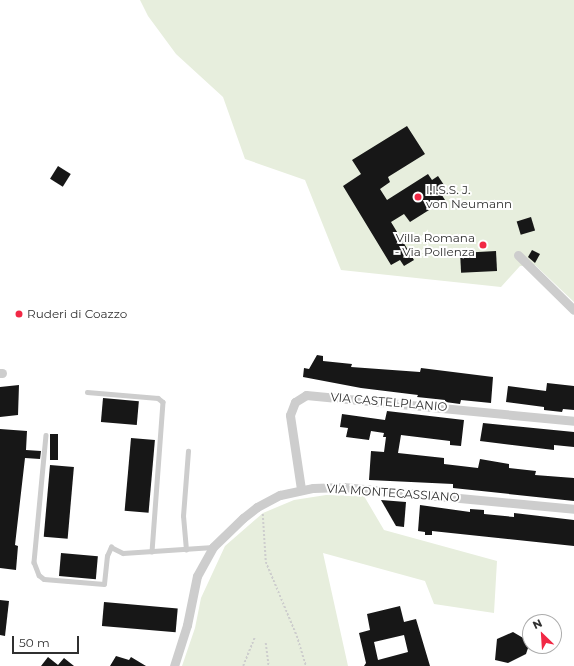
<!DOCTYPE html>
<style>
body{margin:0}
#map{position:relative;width:574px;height:666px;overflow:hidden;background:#fff;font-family:Montserrat,sans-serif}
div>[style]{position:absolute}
.green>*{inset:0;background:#e7eedd}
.building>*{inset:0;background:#171717;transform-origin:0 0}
.path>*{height:1.5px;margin-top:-0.75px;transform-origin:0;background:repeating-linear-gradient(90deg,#cdcdcd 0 2px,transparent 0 4px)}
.service>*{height:4.5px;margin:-2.25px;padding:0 2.25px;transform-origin:2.25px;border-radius:2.25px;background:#cdcdcd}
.minor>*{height:9px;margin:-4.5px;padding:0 4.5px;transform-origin:4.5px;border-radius:4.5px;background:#cdcdcd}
.dots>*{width:11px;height:11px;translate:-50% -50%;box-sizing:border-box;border:2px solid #fff;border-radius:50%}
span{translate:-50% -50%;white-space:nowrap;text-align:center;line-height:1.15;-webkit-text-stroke:4px #fff;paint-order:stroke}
.poi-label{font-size:12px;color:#303030}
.left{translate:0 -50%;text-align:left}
.right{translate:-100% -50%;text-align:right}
.street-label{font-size:12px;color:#303030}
.north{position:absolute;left:522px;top:614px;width:40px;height:40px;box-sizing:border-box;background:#fff;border:1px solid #acacac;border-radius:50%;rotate:335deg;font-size:11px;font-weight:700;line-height:16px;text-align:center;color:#303030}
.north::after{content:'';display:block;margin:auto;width:14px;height:18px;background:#f12845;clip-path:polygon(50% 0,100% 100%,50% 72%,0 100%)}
.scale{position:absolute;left:12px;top:636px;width:67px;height:18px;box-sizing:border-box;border:2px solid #303030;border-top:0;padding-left:5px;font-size:12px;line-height:14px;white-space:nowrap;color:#303030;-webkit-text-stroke:3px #fff;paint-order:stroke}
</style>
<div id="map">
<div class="green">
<i style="clip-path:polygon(140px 0,574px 0,574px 302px,535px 265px,520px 266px,501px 287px,341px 270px,305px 180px,245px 159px,223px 97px,176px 54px,148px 16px)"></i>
<i style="clip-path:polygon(326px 495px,364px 496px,384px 530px,497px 561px,494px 613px,434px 604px,425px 581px,323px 553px,348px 666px,182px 666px,195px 628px,201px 598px,225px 546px,263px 513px,294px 500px)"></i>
</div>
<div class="building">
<i style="clip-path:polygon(407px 126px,425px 154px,388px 177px,390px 182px,380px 189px,387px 200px,428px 174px,432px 180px,438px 176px,444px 185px,438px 189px,445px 200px,410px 222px,404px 214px,391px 222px,414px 260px,404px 266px,400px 260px,391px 265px,343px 186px,361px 174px,352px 160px)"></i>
<i style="left:58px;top:166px;width:15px;height:15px;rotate:32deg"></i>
<i style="left:531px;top:217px;width:14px;height:15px;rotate:73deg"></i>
<i style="clip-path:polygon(532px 250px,540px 254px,535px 263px,528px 257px)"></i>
<i style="left:496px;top:251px;width:20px;height:36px;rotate:87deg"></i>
<i style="clip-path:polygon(317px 355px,323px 356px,323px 361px,352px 364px,351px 367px,420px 372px,421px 368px,493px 377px,491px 403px,461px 400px,460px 404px,445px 402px,445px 400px,417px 397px,418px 395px,361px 388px,303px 377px,304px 368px,309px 369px)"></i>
<i style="clip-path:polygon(547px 383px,574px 386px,574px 410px,563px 409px,562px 412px,544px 410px,544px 407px,506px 402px,508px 386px,546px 391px)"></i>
<i style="clip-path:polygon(19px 385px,18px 415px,0 417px,0 387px)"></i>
<i style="left:103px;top:398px;width:36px;height:24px;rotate:5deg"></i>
<i style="clip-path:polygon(387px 411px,464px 420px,461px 446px,450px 445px,450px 441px,401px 435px,398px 453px,444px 458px,444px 464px,478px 468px,480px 459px,509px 464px,509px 468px,536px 471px,535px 475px,574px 478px,574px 501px,453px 488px,453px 484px,369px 480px,371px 451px,384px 452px,386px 437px,383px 437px,384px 433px,371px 431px,369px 440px,346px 437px,348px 428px,340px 427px,342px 414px,385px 420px)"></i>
<i style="clip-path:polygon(483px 423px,574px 432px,574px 447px,554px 445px,554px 450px,480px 441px)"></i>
<i style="clip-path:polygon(0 429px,27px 431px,26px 450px,41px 451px,40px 459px,25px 458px,15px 545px,18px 546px,16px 570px,0 568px)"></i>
<i style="left:50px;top:434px;width:8px;height:26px"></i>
<i style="left:131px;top:438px;width:24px;height:73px;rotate:5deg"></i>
<i style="left:50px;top:465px;width:24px;height:72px;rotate:5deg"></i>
<i style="clip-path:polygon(381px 500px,406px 502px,404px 527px,396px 526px)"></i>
<i style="clip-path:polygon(420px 505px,470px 512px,470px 509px,484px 510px,484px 514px,514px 517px,514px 513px,574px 520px,574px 546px,432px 531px,432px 535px,425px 535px,425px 532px,418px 531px)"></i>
<i style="left:61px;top:553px;width:37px;height:23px;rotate:5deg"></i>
<i style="clip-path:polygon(0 600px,9px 601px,5px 636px,0 635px)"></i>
<i style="left:104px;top:602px;width:74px;height:24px;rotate:5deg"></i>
<i style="clip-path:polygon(evenodd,400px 606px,404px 622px,416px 619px,430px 666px,364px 666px,366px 663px,359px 633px,370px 630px,367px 614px,400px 606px,404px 635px,408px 652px,378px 660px,374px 642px,404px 635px)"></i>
<i style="clip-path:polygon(513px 632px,530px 642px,526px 654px,508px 663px,495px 660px,497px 639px)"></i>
<i style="clip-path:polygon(116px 656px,129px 660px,131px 657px,146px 666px,110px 666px)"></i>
<i style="clip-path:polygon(48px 657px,58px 665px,64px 658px,74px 666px,41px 666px)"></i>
</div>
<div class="path">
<i style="left:263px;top:514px;width:48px;rotate:86.4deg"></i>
<i style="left:266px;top:562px;width:80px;rotate:67.3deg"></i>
<i style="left:297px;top:636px;width:31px;rotate:73deg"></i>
<i style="left:266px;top:643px;width:23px;rotate:83deg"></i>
<i style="left:243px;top:666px;width:31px;rotate:-68deg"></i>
</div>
<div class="service">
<i style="left:87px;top:392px;width:71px;rotate:4.8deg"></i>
<i style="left:158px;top:398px;width:6px;rotate:39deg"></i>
<i style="left:163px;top:402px;width:150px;rotate:94.2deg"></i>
<i style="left:46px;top:435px;width:128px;rotate:95.4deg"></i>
<i style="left:34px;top:562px;width:14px;rotate:69deg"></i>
<i style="left:39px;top:575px;width:6px;rotate:39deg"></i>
<i style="left:44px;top:579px;width:60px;rotate:4.8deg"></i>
<i style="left:104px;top:584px;width:28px;rotate:-84deg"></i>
<i style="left:107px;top:556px;width:10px;rotate:-66deg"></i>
<i style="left:111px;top:547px;width:13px;rotate:27deg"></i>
<i style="left:123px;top:553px;width:90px;rotate:-3.8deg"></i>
<i style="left:186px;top:550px;width:34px;rotate:-95deg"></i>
<i style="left:183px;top:516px;width:65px;rotate:-85.6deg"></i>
</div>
<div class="minor">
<i style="left:518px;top:255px;width:78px;rotate:44.5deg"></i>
<i style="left:0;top:373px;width:2px"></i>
<i style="left:301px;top:489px;width:75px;rotate:-98.5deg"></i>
<i style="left:290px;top:415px;width:14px;rotate:-69deg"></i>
<i style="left:295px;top:402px;width:13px;rotate:-32deg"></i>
<i style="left:306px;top:395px;width:269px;rotate:5.5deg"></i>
<i style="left:174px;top:666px;width:43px;rotate:-72.4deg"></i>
<i style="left:187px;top:625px;width:50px;rotate:-78.5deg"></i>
<i style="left:197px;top:576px;width:33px;rotate:-61deg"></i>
<i style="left:213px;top:547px;width:42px;rotate:-44deg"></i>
<i style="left:243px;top:518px;width:18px;rotate:-38deg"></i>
<i style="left:257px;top:507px;width:26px;rotate:-28deg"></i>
<i style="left:280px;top:495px;width:34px;rotate:-12deg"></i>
<i style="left:313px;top:488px;width:30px;rotate:-2deg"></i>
<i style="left:343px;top:487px;width:232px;rotate:5.4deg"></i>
</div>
<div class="dots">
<i style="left:418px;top:197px;background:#f12845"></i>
<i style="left:483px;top:245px;background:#f12845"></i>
<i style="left:19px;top:314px;background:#f12845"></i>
</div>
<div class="poi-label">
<span class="left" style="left:426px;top:197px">I.I.S.S. J.<br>von Neumann</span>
<span class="right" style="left:475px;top:245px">Villa Romana<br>- Via Pollenza</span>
<span class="left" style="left:27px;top:314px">Ruderi di Coazzo</span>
</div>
<div class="street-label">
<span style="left:389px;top:402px;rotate:5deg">VIA CASTELPLANIO</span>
<span style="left:393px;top:493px;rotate:4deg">VIA MONTECASSIANO</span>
</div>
<div class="north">N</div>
<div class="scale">50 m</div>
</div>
